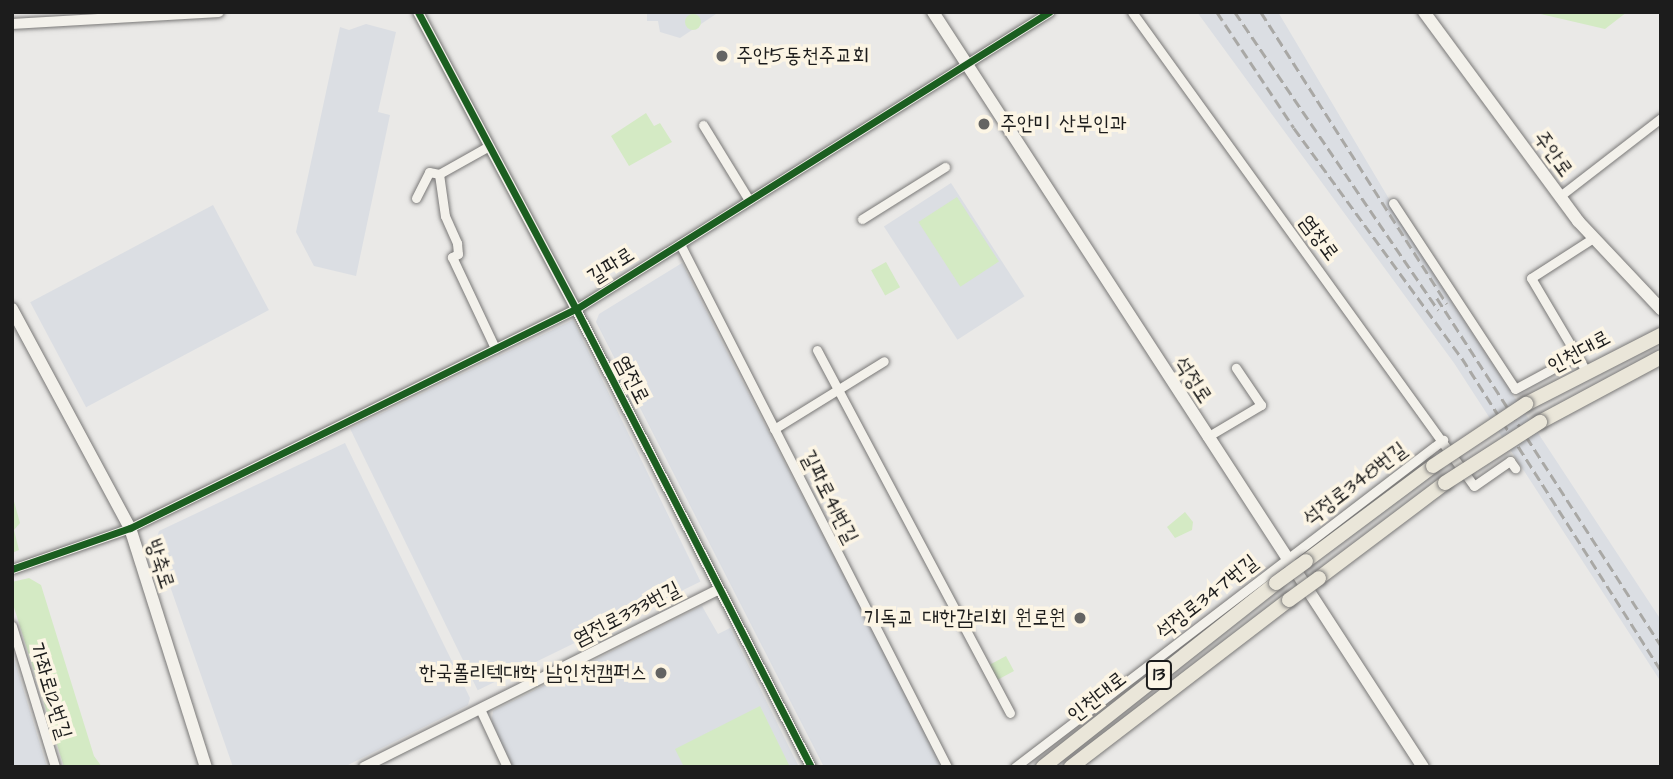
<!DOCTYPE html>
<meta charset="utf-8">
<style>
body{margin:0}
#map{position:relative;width:1673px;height:779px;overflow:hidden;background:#eae9e7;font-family:"Architects Daughter","Poor Story",sans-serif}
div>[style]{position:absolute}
.built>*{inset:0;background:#dbdee3;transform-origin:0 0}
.green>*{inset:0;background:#d4eac4;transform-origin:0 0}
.round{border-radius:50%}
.roads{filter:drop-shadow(0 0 2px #797877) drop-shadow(0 0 2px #797877)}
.minor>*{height:9px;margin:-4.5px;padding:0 4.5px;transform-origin:4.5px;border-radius:4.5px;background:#f3f1eb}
.tertiary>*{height:10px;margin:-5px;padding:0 5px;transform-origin:5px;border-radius:5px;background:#f3f1eb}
.secondary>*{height:12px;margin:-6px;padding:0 6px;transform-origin:6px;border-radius:6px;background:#f3f1eb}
.trunk>*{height:14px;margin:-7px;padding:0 7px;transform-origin:7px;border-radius:7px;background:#eae6d9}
.rail>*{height:2.5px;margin-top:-1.25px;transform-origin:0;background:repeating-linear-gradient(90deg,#a9a8a5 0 10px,transparent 0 15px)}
.bridges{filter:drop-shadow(0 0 2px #797877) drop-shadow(0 0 2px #797877)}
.trunk-bridge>*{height:14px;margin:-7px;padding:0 7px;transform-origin:7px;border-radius:7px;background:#eae6d9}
.cycleway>*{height:7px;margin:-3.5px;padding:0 3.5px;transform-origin:3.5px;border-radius:3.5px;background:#1b5e20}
.dots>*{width:19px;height:19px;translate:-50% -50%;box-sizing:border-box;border:4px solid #fcf5e5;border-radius:50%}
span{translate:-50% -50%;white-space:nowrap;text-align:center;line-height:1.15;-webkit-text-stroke:7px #fcf5e5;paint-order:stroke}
.shield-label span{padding:2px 5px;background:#fcf5e5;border:2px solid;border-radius:5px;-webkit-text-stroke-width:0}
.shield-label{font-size:19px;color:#1c1c1c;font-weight:700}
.poi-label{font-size:21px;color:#1c1c1c}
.left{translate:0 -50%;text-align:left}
.right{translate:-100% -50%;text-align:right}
.street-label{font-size:21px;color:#1c1c1c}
.frame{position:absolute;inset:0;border:14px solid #1c1c1c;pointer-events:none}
</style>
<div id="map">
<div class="built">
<i style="clip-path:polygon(647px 12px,719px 12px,680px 38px,660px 32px,658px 21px,647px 21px)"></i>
<i style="clip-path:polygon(1197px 12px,1278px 12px,1436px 278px,1661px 620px,1661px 682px,1454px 363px)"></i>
<i style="clip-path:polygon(366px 24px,396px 32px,378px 112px,390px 115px,356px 276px,314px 266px,296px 232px,340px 27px,349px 30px)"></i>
<i style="left:951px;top:183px;width:135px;height:80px;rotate:57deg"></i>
<i style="left:213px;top:205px;width:119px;height:207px;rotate:62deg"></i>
<i style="clip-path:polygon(682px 263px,730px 358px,944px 767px,824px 767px,596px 322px,599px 314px)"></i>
<i style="left:573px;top:320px;width:291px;height:248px;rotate:64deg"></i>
<i style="clip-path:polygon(345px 443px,470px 698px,468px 705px,344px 767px,233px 767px,155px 543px,159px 531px)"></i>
<i style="clip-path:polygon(702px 606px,718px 634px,730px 628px,799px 767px,511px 767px,491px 726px,493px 711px)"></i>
<i style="clip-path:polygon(12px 652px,47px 767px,12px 767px)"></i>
</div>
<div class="green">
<i style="clip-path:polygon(1532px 12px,1627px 12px,1605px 29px)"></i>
<i class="round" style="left:685px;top:14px;width:16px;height:16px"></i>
<i style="clip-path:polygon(646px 113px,654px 126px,660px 123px,672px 142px,629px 166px,611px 136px)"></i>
<i style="left:957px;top:197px;width:77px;height:46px;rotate:57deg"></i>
<i style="left:886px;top:262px;width:29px;height:17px;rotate:61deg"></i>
<i style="clip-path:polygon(12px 494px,20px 523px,14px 530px,19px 550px,12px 553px)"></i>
<i style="clip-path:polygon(1185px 512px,1193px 522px,1192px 530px,1175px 538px,1167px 527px)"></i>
<i style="clip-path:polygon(29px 578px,41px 585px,94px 756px,102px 767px,64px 767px,12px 601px,12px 582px)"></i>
<i style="left:1006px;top:656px;width:17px;height:19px;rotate:62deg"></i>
<i style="clip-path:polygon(760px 706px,790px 767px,684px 767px,675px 749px)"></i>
</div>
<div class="roads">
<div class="minor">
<i style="left:1132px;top:12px;width:584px;rotate:54.19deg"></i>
<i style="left:1474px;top:486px;width:44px;rotate:-34.8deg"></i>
<i style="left:1510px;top:461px;width:9px;rotate:54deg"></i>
<i style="left:703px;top:125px;width:88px;rotate:58.5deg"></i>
<i style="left:489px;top:146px;width:57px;rotate:150.8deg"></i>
<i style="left:439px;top:174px;width:42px;rotate:81.9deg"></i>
<i style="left:445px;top:216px;width:30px;rotate:66deg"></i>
<i style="left:457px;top:243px;width:11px;rotate:85deg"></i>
<i style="left:458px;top:254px;width:7px;rotate:153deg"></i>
<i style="left:452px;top:257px;width:101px;rotate:64.7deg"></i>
<i style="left:1560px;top:196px;width:128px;rotate:-37.7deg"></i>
<i style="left:416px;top:198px;width:29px;rotate:-63deg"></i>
<i style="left:429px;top:172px;width:10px;rotate:11deg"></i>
<i style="left:1393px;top:203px;width:222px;rotate:56.7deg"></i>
<i style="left:1515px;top:389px;width:69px;rotate:-28.4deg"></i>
<i style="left:862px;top:219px;width:98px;rotate:-32.1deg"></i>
<i style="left:680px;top:244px;width:587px;rotate:62.95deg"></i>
<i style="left:817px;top:350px;width:411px;rotate:62deg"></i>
<i style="left:1586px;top:371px;width:108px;rotate:-120.6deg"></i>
<i style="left:1531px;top:278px;width:74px;rotate:-32.8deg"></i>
<i style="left:774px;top:429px;width:129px;rotate:-31.7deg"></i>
<i style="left:1207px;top:437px;width:63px;rotate:-30.7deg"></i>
<i style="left:1261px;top:405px;width:45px;rotate:-124deg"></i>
<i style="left:12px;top:569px;width:125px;rotate:-19.2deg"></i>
<i style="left:130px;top:528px;width:497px;rotate:-26.2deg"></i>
<i style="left:576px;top:309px;width:559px;rotate:-32.12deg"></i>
<i style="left:12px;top:626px;width:147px;rotate:73deg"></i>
<i style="left:480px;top:709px;width:64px;rotate:65deg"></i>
<i style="left:1015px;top:767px;width:539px;rotate:-37.38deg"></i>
</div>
<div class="tertiary">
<i style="left:418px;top:12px;width:336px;rotate:62deg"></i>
<i style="left:576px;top:309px;width:515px;rotate:62.84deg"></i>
<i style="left:12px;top:24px;width:207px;rotate:-3.3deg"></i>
<i style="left:364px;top:767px;width:397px;rotate:-26.6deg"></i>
</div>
<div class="secondary">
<i style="left:933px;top:12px;width:900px;rotate:57.02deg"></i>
<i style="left:1424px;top:12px;width:260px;rotate:53.6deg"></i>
<i style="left:1578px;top:221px;width:121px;rotate:46.7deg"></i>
<i style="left:12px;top:309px;width:249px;rotate:61.7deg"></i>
<i style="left:130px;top:528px;width:251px;rotate:72.4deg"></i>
</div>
<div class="trunk">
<i style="left:1526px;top:404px;width:152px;rotate:-27.1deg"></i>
<i style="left:1540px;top:422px;width:137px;rotate:-28.2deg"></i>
<i style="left:1306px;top:561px;width:159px;rotate:-36.8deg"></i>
<i style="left:1319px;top:578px;width:158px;rotate:-37deg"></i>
<i style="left:1043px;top:767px;width:297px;rotate:-38.3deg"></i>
<i style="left:1071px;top:767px;width:275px;rotate:-37.5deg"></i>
</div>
</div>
<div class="rail">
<i style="left:1217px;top:12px;width:139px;rotate:56.4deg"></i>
<i style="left:1294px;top:128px;width:285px;rotate:53.9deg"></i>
<i style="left:1462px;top:358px;width:370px;rotate:57.5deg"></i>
<i style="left:1235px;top:12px;width:361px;rotate:55.7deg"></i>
<i style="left:1261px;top:12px;width:346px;rotate:57.5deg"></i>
<i style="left:1437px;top:298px;width:413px;rotate:57.2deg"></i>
</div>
<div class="bridges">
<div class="trunk-bridge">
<i style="left:1433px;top:466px;width:112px;rotate:-33.7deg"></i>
<i style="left:1445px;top:483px;width:113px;rotate:-32.7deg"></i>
<i style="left:1276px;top:583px;width:37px;rotate:-36deg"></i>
<i style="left:1289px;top:600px;width:37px;rotate:-36deg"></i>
</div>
</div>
<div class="cycleway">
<i style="left:418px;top:12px;width:336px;rotate:62deg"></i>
<i style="left:576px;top:309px;width:515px;rotate:62.84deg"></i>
<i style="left:12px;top:569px;width:125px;rotate:-19.2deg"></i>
<i style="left:130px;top:528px;width:497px;rotate:-26.2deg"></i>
<i style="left:576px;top:309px;width:559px;rotate:-32.12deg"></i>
</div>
<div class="dots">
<i style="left:722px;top:56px;background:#646463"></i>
<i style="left:984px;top:124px;background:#646463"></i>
<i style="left:1080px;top:618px;background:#646463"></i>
<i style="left:661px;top:673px;background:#646463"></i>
</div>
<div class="shield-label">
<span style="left:1159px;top:675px">13</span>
</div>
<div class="poi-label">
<span class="left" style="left:736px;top:56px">주안5동천주교회</span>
<span class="left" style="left:1000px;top:124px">주안미 산부인과</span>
<span class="right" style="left:1066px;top:618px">기독교 대한감리회 원로원</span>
<span class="right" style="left:647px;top:673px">한국폴리텍대학 남인천캠퍼스</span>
</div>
<div class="street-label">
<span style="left:1553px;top:154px;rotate:54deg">주안로</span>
<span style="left:1319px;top:238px;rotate:54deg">염창로</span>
<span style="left:611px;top:266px;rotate:-32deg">길파로</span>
<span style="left:1579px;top:352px;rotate:-28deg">인천대로</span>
<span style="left:632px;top:380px;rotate:63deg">염전로</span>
<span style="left:1193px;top:380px;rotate:57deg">석정로</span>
<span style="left:1355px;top:484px;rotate:-37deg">석정로348번길</span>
<span style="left:829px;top:497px;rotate:63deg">길파로41번길</span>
<span style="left:160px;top:564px;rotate:72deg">방축로</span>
<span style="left:1207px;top:597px;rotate:-38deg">석정로347번길</span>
<span style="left:627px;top:614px;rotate:-27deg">염전로333번길</span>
<span style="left:50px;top:691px;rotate:73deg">가좌로12번길</span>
<span style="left:1097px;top:697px;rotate:-38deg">인천대로</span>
</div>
<div class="frame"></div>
</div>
